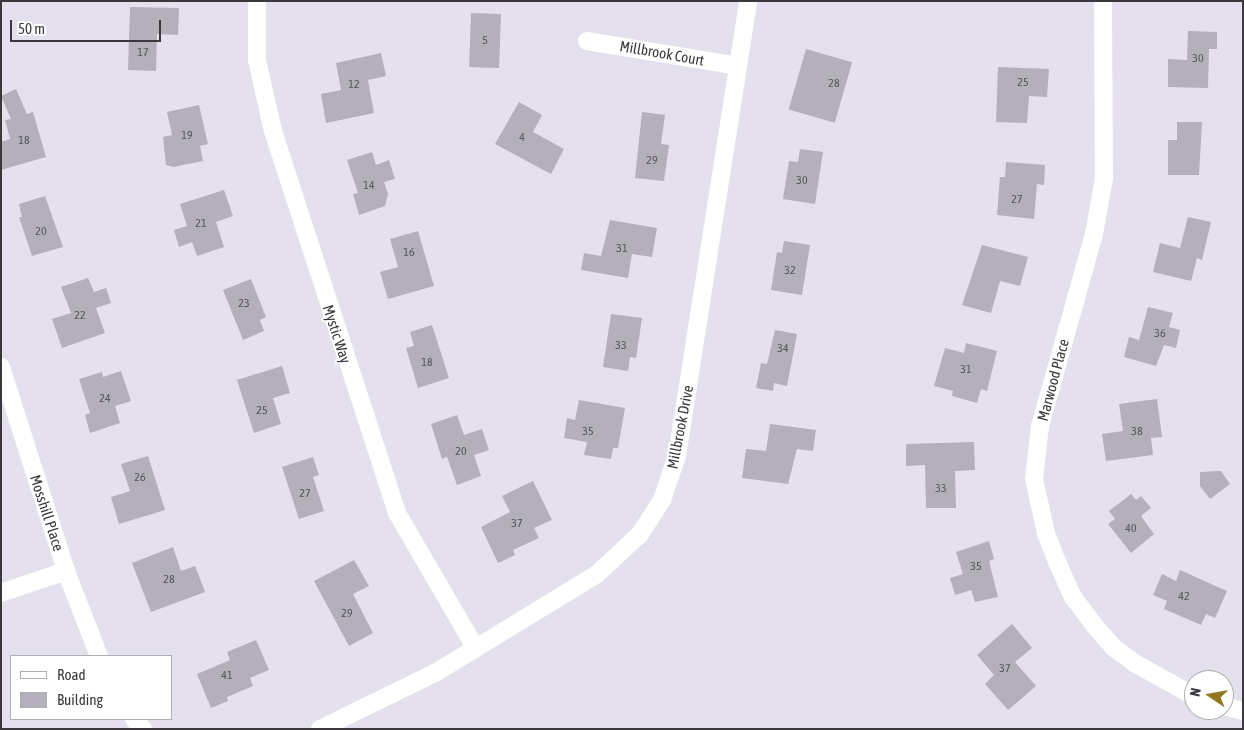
<!DOCTYPE html>
<style>
body{margin:0}
#map{position:relative;width:1244px;height:730px;overflow:hidden;background:#e5e0ed;font-family:"Asap Condensed",sans-serif}
div>[style]{position:absolute}
.building>*{inset:0;background:#b3afbb;transform-origin:0 0}
.minor>*{height:18px;margin:-9px;padding:0 9px;transform-origin:9px;border-radius:9px;background:#fff}
span{translate:-50% -50%;white-space:nowrap;text-align:center;line-height:1.15;-webkit-text-stroke:4px #fff;paint-order:stroke}
.number-label{font-size:12px;color:#58565c}
.number-label span{-webkit-text-stroke-width:0}
.street-label{font-size:15px;color:#3a383d}
.frame{position:absolute;inset:0;border:2px solid #3a383d;pointer-events:none}
.legend{position:absolute;left:10px;top:655px;width:162px;height:65px;box-sizing:border-box;background:#fff;border:1px solid #b0afb1;margin:0;padding:6px 9px;list-style:none;font-size:15px;color:#3a383d}
.legend li{display:flex;align-items:center;gap:10px;height:25px}
.legend b{width:25px;border:1px solid #b0afb1}
.north{position:absolute;left:1184px;top:670px;width:50px;height:50px;box-sizing:border-box;background:#fff;border:1px solid #b0afb1;border-radius:50%;rotate:282deg;font-size:14px;font-weight:700;line-height:20px;text-align:center;color:#3a383d}
.north::after{content:'';display:block;margin:auto;width:18px;height:22px;background:#927920;clip-path:polygon(50% 0,100% 100%,50% 72%,0 100%)}
.scale{position:absolute;left:10px;top:20px;width:151px;height:22px;box-sizing:border-box;border:2px solid #3a383d;border-top:0;padding-left:6px;font-size:15px;line-height:18px;white-space:nowrap;color:#3a383d;-webkit-text-stroke:4px #fff;paint-order:stroke}
</style>
<div id="map">
<div class="building">
<i style="clip-path:polygon(130px 7px,179px 8px,178px 35px,157px 34px,156px 71px,128px 70px)"></i>
<i style="left:471px;top:13px;width:30px;height:54px;rotate:2deg"></i>
<i style="clip-path:polygon(1188px 31px,1217px 32px,1217px 49px,1209px 49px,1208px 88px,1168px 87px,1168px 59px,1187px 60px)"></i>
<i style="left:806px;top:49px;width:48px;height:63px;rotate:16deg"></i>
<i style="clip-path:polygon(381px 53px,386px 76px,368px 80px,374px 113px,326px 123px,321px 94px,341px 90px,336px 63px)"></i>
<i style="clip-path:polygon(998px 67px,1049px 69px,1047px 97px,1029px 96px,1027px 123px,996px 122px)"></i>
<i style="clip-path:polygon(16px 89px,27px 114px,33px 112px,46px 157px,1px 170px,1px 142px,10px 139px,5px 120px,11px 119px,1px 96px)"></i>
<i style="clip-path:polygon(519px 102px,542px 115px,533px 132px,564px 149px,551px 174px,495px 144px)"></i>
<i style="clip-path:polygon(199px 105px,208px 144px,200px 146px,203px 161px,173px 167px,166px 165px,163px 137px,172px 135px,167px 112px)"></i>
<i style="clip-path:polygon(642px 112px,665px 115px,661px 144px,669px 145px,664px 181px,635px 178px)"></i>
<i style="clip-path:polygon(1177px 122px,1202px 122px,1199px 175px,1168px 175px,1168px 140px,1177px 140px)"></i>
<i style="clip-path:polygon(800px 149px,823px 152px,815px 204px,783px 199px,789px 161px,798px 162px)"></i>
<i style="clip-path:polygon(372px 152px,376px 165px,389px 160px,395px 179px,384px 182px,388px 194px,385px 206px,359px 215px,353px 194px,358px 193px,347px 160px)"></i>
<i style="clip-path:polygon(1006px 162px,1045px 165px,1044px 185px,1037px 184px,1034px 219px,997px 215px,1000px 177px,1005px 177px)"></i>
<i style="clip-path:polygon(224px 190px,233px 216px,216px 222px,224px 247px,197px 256px,192px 242px,179px 247px,174px 230px,187px 226px,180px 204px)"></i>
<i style="clip-path:polygon(45px 196px,63px 247px,32px 256px,19px 217px,22px 217px,19px 204px)"></i>
<i style="clip-path:polygon(1188px 217px,1211px 222px,1202px 260px,1197px 258px,1191px 281px,1153px 272px,1160px 243px,1180px 248px)"></i>
<i style="clip-path:polygon(610px 220px,657px 228px,652px 257px,632px 254px,628px 278px,581px 270px,584px 253px,601px 256px)"></i>
<i style="clip-path:polygon(418px 231px,434px 286px,388px 299px,380px 272px,398px 267px,390px 239px)"></i>
<i style="clip-path:polygon(784px 241px,810px 245px,802px 295px,771px 290px,777px 252px,782px 253px)"></i>
<i style="clip-path:polygon(982px 245px,1028px 257px,1020px 286px,1000px 281px,991px 313px,962px 305px)"></i>
<i style="clip-path:polygon(88px 278px,94px 292px,106px 288px,111px 303px,96px 308px,105px 333px,62px 348px,52px 319px,71px 313px,61px 287px)"></i>
<i style="clip-path:polygon(251px 279px,266px 317px,260px 320px,264px 331px,243px 340px,223px 290px)"></i>
<i style="clip-path:polygon(1148px 307px,1173px 313px,1169px 327px,1180px 330px,1176px 348px,1164px 345px,1156px 366px,1124px 357px,1129px 337px,1139px 340px)"></i>
<i style="clip-path:polygon(611px 314px,642px 318px,636px 358px,630px 357px,628px 371px,603px 367px)"></i>
<i style="clip-path:polygon(432px 325px,449px 378px,418px 388px,406px 348px,414px 346px,410px 332px)"></i>
<i style="clip-path:polygon(775px 330px,797px 334px,787px 386px,774px 383px,773px 391px,756px 388px,761px 363px,767px 364px)"></i>
<i style="clip-path:polygon(966px 343px,997px 351px,987px 391px,981px 389px,977px 403px,952px 396px,953px 391px,934px 386px,945px 348px,964px 353px)"></i>
<i style="clip-path:polygon(282px 366px,290px 393px,273px 398px,281px 424px,254px 433px,237px 380px)"></i>
<i style="clip-path:polygon(121px 371px,131px 401px,115px 406px,120px 423px,90px 433px,85px 415px,90px 413px,79px 379px,102px 372px,103px 377px)"></i>
<i style="clip-path:polygon(1157px 399px,1162px 437px,1151px 438px,1153px 455px,1106px 461px,1102px 434px,1123px 431px,1119px 404px)"></i>
<i style="clip-path:polygon(579px 400px,625px 408px,618px 448px,613px 448px,611px 459px,584px 455px,587px 442px,564px 438px,567px 418px,575px 420px)"></i>
<i style="clip-path:polygon(457px 415px,464px 435px,482px 429px,489px 450px,474px 455px,481px 476px,457px 485px,447px 457px,442px 459px,431px 424px)"></i>
<i style="clip-path:polygon(770px 424px,816px 430px,813px 451px,797px 449px,788px 484px,742px 478px,746px 449px,766px 451px)"></i>
<i style="clip-path:polygon(974px 442px,975px 470px,955px 471px,956px 508px,926px 508px,925px 465px,906px 466px,906px 444px)"></i>
<i style="clip-path:polygon(148px 456px,165px 510px,119px 524px,111px 497px,130px 491px,121px 464px)"></i>
<i style="clip-path:polygon(313px 457px,319px 475px,313px 477px,324px 511px,299px 519px,282px 467px)"></i>
<i style="clip-path:polygon(1221px 471px,1230px 484px,1210px 499px,1200px 486px,1200px 472px)"></i>
<i style="clip-path:polygon(533px 481px,552px 520px,534px 528px,539px 538px,513px 550px,515px 555px,498px 563px,481px 527px,510px 512px,502px 496px)"></i>
<i style="clip-path:polygon(1131px 494px,1136px 500px,1141px 496px,1151px 508px,1141px 516px,1154px 534px,1131px 553px,1108px 524px,1115px 519px,1109px 511px)"></i>
<i style="clip-path:polygon(989px 541px,994px 559px,989px 561px,998px 597px,975px 602px,971px 590px,955px 595px,950px 578px,963px 574px,956px 552px)"></i>
<i style="clip-path:polygon(173px 547px,181px 571px,195px 566px,205px 592px,151px 612px,132px 563px)"></i>
<i style="clip-path:polygon(354px 560px,369px 586px,353px 594px,373px 633px,349px 646px,314px 581px)"></i>
<i style="clip-path:polygon(1180px 570px,1227px 591px,1215px 618px,1206px 614px,1201px 625px,1164px 609px,1167px 601px,1153px 595px,1162px 574px,1176px 581px)"></i>
<i style="clip-path:polygon(1012px 624px,1032px 648px,1015px 662px,1036px 686px,1008px 710px,985px 684px,994px 675px,977px 655px)"></i>
<i style="clip-path:polygon(256px 640px,269px 670px,250px 678px,253px 686px,227px 697px,228px 701px,211px 708px,197px 674px,230px 660px,227px 652px)"></i>
</div>
<div class="minor">
<i style="left:257px;top:1px;width:59px;rotate:90deg"></i>
<i style="left:257px;top:60px;width:73px;rotate:77.3deg"></i>
<i style="left:273px;top:131px;width:402px;rotate:72deg"></i>
<i style="left:397px;top:513px;width:155px;rotate:59.8deg"></i>
<i style="left:1103px;top:1px;width:177px;rotate:89.7deg"></i>
<i style="left:1104px;top:178px;width:57px;rotate:100.1deg"></i>
<i style="left:1094px;top:234px;width:199px;rotate:105.7deg"></i>
<i style="left:1040px;top:426px;width:53px;rotate:96.5deg"></i>
<i style="left:1034px;top:479px;width:55px;rotate:77.5deg"></i>
<i style="left:1046px;top:533px;width:33px;rotate:69deg"></i>
<i style="left:1058px;top:564px;width:36px;rotate:66deg"></i>
<i style="left:1073px;top:597px;width:35px;rotate:53deg"></i>
<i style="left:1094px;top:625px;width:30px;rotate:49deg"></i>
<i style="left:1114px;top:648px;width:27px;rotate:36deg"></i>
<i style="left:1136px;top:664px;width:66px;rotate:28.9deg"></i>
<i style="left:587px;top:41px;width:153px;rotate:9.4deg"></i>
<i style="left:1px;top:367px;width:214px;rotate:72.3deg"></i>
<i style="left:66px;top:571px;width:91px;rotate:68.8deg"></i>
<i style="left:1px;top:593px;width:69px;rotate:-18.7deg"></i>
<i style="left:1224px;top:706px;width:20px;rotate:15deg"></i>
<i style="left:134px;top:719px;width:13px;rotate:48deg"></i>
<i style="left:320px;top:729px;width:128px;rotate:-26deg"></i>
<i style="left:435px;top:673px;width:190px;rotate:-31.4deg"></i>
<i style="left:597px;top:574px;width:59px;rotate:-42.9deg"></i>
<i style="left:640px;top:534px;width:40px;rotate:-57.1deg"></i>
<i style="left:662px;top:500px;width:46px;rotate:-71.2deg"></i>
<i style="left:677px;top:456px;width:461px;rotate:-81.1deg"></i>
</div>
<div class="number-label">
<span style="left:485px;top:41px">5</span>
<span style="left:143px;top:53px">17</span>
<span style="left:1198px;top:59px">30</span>
<span style="left:1023px;top:83px">25</span>
<span style="left:834px;top:84px">28</span>
<span style="left:354px;top:85px">12</span>
<span style="left:187px;top:136px">19</span>
<span style="left:522px;top:138px">4</span>
<span style="left:24px;top:141px">18</span>
<span style="left:652px;top:161px">29</span>
<span style="left:802px;top:181px">30</span>
<span style="left:369px;top:186px">14</span>
<span style="left:1017px;top:200px">27</span>
<span style="left:201px;top:224px">21</span>
<span style="left:41px;top:232px">20</span>
<span style="left:622px;top:249px">31</span>
<span style="left:409px;top:253px">16</span>
<span style="left:790px;top:271px">32</span>
<span style="left:244px;top:304px">23</span>
<span style="left:80px;top:316px">22</span>
<span style="left:1160px;top:334px">36</span>
<span style="left:621px;top:346px">33</span>
<span style="left:783px;top:349px">34</span>
<span style="left:427px;top:363px">18</span>
<span style="left:966px;top:370px">31</span>
<span style="left:105px;top:399px">24</span>
<span style="left:262px;top:411px">25</span>
<span style="left:588px;top:432px">35</span>
<span style="left:1137px;top:432px">38</span>
<span style="left:461px;top:452px">20</span>
<span style="left:140px;top:478px">26</span>
<span style="left:941px;top:489px">33</span>
<span style="left:305px;top:494px">27</span>
<span style="left:517px;top:524px">37</span>
<span style="left:1131px;top:529px">40</span>
<span style="left:976px;top:567px">35</span>
<span style="left:169px;top:580px">28</span>
<span style="left:1184px;top:597px">42</span>
<span style="left:347px;top:614px">29</span>
<span style="left:1005px;top:669px">37</span>
<span style="left:227px;top:676px">41</span>
</div>
<div class="street-label">
<span style="left:662px;top:53px;rotate:10deg">Millbrook Court</span>
<span style="left:337px;top:334px;rotate:72deg">Mystic Way</span>
<span style="left:1053px;top:380px;rotate:-75deg">Marwood Place</span>
<span style="left:680px;top:427px;rotate:-79deg">Millbrook Drive</span>
<span style="left:47px;top:513px;rotate:72deg">Mosshill Place</span>
</div>
<div class="frame"></div>
<ul class="legend">
<li><b style="height:6px;background:#fff"></b>Road</li>
<li><b style="height:14px;background:#b3afbb"></b>Building</li>
</ul>
<div class="north">N</div>
<div class="scale">50 m</div>
</div>
